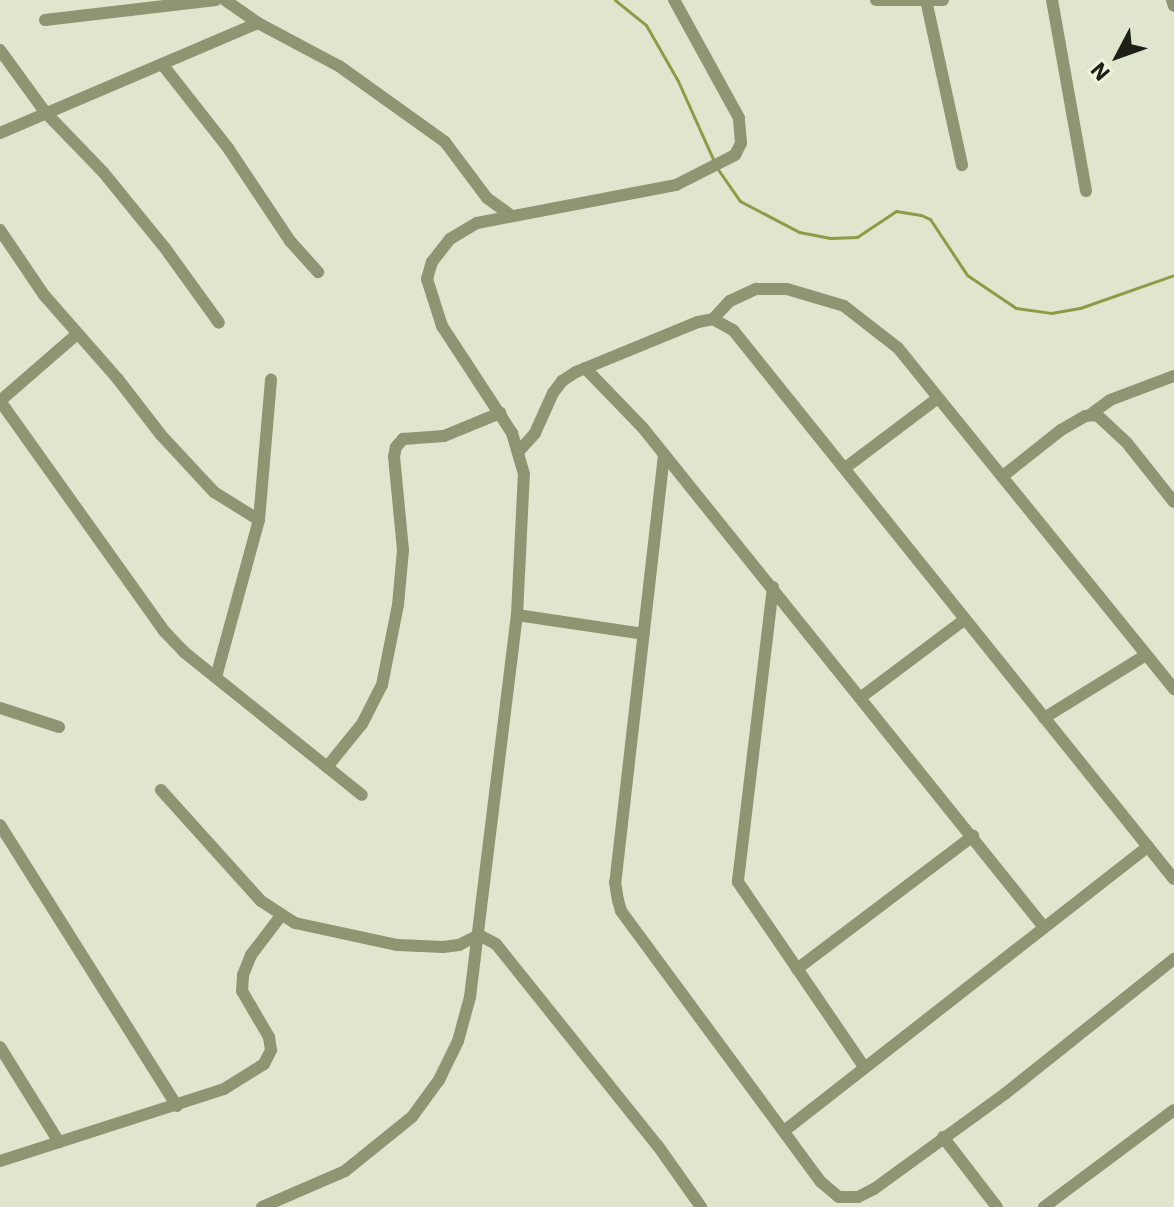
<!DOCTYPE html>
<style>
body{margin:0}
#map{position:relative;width:1174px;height:1207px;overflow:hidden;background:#e0e5ce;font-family:"IBM Plex Sans",sans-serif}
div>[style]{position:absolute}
.stream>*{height:3px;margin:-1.5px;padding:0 1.5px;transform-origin:1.5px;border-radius:1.5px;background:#8d9b47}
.minor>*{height:12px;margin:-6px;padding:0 6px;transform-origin:6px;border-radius:6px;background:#8d9572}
span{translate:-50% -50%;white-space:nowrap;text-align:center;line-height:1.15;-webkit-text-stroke:7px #edf3db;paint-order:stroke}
.north{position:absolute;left:1078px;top:16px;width:80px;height:80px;-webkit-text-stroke:6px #edf3db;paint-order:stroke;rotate:229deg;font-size:22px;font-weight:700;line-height:32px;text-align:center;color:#1e2017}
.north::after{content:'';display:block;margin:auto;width:28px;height:36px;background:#1e2017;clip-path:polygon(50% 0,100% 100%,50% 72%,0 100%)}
</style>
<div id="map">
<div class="stream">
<i style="left:615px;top:0;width:40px;rotate:39deg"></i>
<i style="left:646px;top:25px;width:64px;rotate:60.3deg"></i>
<i style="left:678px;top:81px;width:88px;rotate:65.8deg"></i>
<i style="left:717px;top:168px;width:40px;rotate:55.1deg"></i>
<i style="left:740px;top:201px;width:67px;rotate:27.7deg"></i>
<i style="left:799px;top:232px;width:33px;rotate:11deg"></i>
<i style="left:831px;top:238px;width:26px;rotate:-2deg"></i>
<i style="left:857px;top:237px;width:47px;rotate:-33.7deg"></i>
<i style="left:896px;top:211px;width:25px;rotate:9deg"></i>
<i style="left:921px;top:215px;width:10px;rotate:24deg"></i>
<i style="left:930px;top:219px;width:67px;rotate:56.5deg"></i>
<i style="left:967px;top:275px;width:59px;rotate:34deg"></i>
<i style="left:1016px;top:308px;width:35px;rotate:8deg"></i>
<i style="left:1051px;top:313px;width:29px;rotate:-10deg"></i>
<i style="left:1080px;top:308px;width:100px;rotate:-19.3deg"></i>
</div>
<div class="minor">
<i style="left:225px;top:0;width:40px;rotate:34.9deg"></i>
<i style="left:876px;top:0;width:67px"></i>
<i style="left:926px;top:0;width:169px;rotate:77.7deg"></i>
<i style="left:1052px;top:0;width:194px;rotate:79.9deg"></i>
<i style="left:1172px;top:0;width:6px;rotate:72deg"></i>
<i style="left:45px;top:20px;width:172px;rotate:-6.7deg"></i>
<i style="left:0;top:50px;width:77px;rotate:54deg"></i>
<i style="left:45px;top:112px;width:83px;rotate:46deg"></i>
<i style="left:103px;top:172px;width:98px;rotate:50.8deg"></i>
<i style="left:165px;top:248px;width:92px;rotate:54.2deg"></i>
<i style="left:162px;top:64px;width:107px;rotate:51.8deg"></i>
<i style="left:228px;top:148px;width:112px;rotate:56.3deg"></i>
<i style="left:290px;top:241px;width:42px;rotate:47.9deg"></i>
<i style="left:0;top:133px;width:280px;rotate:-23.1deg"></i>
<i style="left:258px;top:23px;width:92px;rotate:28deg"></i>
<i style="left:339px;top:66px;width:130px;rotate:35.6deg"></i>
<i style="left:445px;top:142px;width:70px;rotate:53.1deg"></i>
<i style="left:487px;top:198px;width:29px;rotate:36deg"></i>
<i style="left:0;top:230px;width:78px;rotate:55.9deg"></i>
<i style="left:44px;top:295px;width:111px;rotate:48.7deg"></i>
<i style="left:117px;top:378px;width:72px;rotate:52.3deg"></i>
<i style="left:161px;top:435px;width:78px;rotate:47.1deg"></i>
<i style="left:214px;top:492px;width:53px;rotate:31.9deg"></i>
<i style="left:713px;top:319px;width:25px;rotate:-47deg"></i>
<i style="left:730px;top:301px;width:29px;rotate:-25deg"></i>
<i style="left:756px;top:289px;width:31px"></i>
<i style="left:787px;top:289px;width:59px;rotate:16.6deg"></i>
<i style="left:844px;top:306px;width:68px;rotate:37.9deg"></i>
<i style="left:898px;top:348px;width:439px;rotate:51deg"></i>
<i style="left:585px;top:368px;width:83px;rotate:46deg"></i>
<i style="left:643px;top:428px;width:639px;rotate:51.23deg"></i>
<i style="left:0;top:401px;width:282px;rotate:54.5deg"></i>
<i style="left:164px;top:631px;width:29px;rotate:46deg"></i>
<i style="left:184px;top:652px;width:228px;rotate:38.8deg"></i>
<i style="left:0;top:401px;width:101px;rotate:-41deg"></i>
<i style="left:1091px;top:414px;width:24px;rotate:-36deg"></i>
<i style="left:1110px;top:400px;width:68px;rotate:-20.6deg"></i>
<i style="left:519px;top:451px;width:24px;rotate:-48deg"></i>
<i style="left:535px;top:433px;width:44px;rotate:-65.8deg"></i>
<i style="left:553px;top:393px;width:15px;rotate:-53deg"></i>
<i style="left:562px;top:381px;width:17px;rotate:-33deg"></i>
<i style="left:576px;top:372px;width:132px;rotate:-22.3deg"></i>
<i style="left:698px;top:322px;width:15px;rotate:-11deg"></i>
<i style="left:713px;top:319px;width:23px;rotate:29deg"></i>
<i style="left:733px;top:330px;width:704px;rotate:51.23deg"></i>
<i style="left:664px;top:455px;width:430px;rotate:96.5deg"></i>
<i style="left:615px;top:882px;width:18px;rotate:81deg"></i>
<i style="left:618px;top:900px;width:11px;rotate:75deg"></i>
<i style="left:621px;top:911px;width:337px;rotate:53.6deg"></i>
<i style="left:821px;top:1182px;width:23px;rotate:40deg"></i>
<i style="left:839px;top:1197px;width:19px"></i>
<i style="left:858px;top:1197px;width:18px;rotate:-27deg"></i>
<i style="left:874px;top:1189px;width:163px;rotate:-36deg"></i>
<i style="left:1006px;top:1093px;width:215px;rotate:-38.6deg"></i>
<i style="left:845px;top:468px;width:116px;rotate:-37deg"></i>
<i style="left:1003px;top:476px;width:74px;rotate:-38.4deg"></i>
<i style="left:1061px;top:430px;width:28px;rotate:-30deg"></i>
<i style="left:1085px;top:416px;width:12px;rotate:-5deg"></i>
<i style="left:1097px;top:415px;width:41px;rotate:43deg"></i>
<i style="left:1127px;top:443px;width:75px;rotate:51.5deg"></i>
<i style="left:773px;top:587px;width:297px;rotate:96.8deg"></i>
<i style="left:738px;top:882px;width:224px;rotate:55.7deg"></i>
<i style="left:517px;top:615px;width:128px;rotate:8.5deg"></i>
<i style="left:216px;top:677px;width:163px;rotate:-74.7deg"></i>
<i style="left:259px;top:520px;width:141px;rotate:-85.1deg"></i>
<i style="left:860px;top:698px;width:130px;rotate:-36.9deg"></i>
<i style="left:0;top:708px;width:62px;rotate:17.9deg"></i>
<i style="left:1044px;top:718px;width:120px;rotate:-31.7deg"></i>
<i style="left:327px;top:767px;width:55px;rotate:-50.9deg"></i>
<i style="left:362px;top:724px;width:44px;rotate:-62.9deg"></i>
<i style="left:382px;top:685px;width:82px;rotate:-78.7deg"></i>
<i style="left:398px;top:605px;width:55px;rotate:-84.8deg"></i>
<i style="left:403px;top:550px;width:93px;rotate:-95.5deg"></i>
<i style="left:394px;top:457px;width:10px;rotate:-79deg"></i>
<i style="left:396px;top:447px;width:11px;rotate:-49deg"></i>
<i style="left:403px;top:439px;width:41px;rotate:-4.2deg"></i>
<i style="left:444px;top:436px;width:61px;rotate:-22.3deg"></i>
<i style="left:161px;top:790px;width:149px;rotate:48deg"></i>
<i style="left:261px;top:901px;width:40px;rotate:32.9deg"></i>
<i style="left:295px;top:923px;width:105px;rotate:12.1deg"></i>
<i style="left:398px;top:945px;width:45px;rotate:2.5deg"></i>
<i style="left:443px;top:947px;width:16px;rotate:-7deg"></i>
<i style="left:459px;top:945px;width:22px;rotate:-27deg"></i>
<i style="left:479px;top:935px;width:19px;rotate:28deg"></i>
<i style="left:496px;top:944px;width:259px;rotate:51.3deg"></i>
<i style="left:658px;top:1146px;width:75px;rotate:54.8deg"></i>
<i style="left:0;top:825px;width:332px;rotate:57.8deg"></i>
<i style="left:797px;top:969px;width:221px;rotate:-37.1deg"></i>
<i style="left:0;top:1047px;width:112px;rotate:58.2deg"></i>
<i style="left:784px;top:1131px;width:462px;rotate:-38deg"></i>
<i style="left:943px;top:1137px;width:88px;rotate:52.4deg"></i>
<i style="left:0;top:1161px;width:235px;rotate:-17.8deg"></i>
<i style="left:224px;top:1089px;width:47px;rotate:-32deg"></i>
<i style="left:264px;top:1064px;width:16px;rotate:-63deg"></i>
<i style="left:271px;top:1050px;width:13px;rotate:-99deg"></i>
<i style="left:269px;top:1037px;width:53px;rotate:-120.4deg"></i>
<i style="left:242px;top:991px;width:16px;rotate:-86deg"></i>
<i style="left:243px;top:975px;width:22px;rotate:-68deg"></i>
<i style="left:251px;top:955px;width:48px;rotate:-52.7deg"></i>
<i style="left:262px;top:1207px;width:90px;rotate:-23.4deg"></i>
<i style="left:345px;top:1171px;width:86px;rotate:-38.9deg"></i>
<i style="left:412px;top:1117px;width:46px;rotate:-53.9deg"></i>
<i style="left:439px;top:1080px;width:43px;rotate:-64deg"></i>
<i style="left:458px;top:1041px;width:46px;rotate:-74.7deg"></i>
<i style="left:470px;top:997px;width:385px;rotate:-83deg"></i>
<i style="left:517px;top:615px;width:141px;rotate:-87.2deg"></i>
<i style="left:524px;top:474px;width:43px;rotate:-106.3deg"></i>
<i style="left:512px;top:433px;width:128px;rotate:-123.2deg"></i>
<i style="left:442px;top:326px;width:49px;rotate:-107.7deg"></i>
<i style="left:427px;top:279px;width:18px;rotate:-74deg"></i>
<i style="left:432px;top:262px;width:29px;rotate:-52deg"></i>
<i style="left:450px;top:239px;width:31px;rotate:-31deg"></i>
<i style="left:477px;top:223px;width:203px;rotate:-10.8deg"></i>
<i style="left:676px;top:185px;width:66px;rotate:-27deg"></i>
<i style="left:735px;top:155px;width:13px;rotate:-63deg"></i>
<i style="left:741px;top:143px;width:25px;rotate:-95deg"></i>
<i style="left:739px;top:118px;width:135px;rotate:-118.8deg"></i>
<i style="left:1044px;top:1207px;width:162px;rotate:-36.7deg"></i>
</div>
<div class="north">N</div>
</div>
